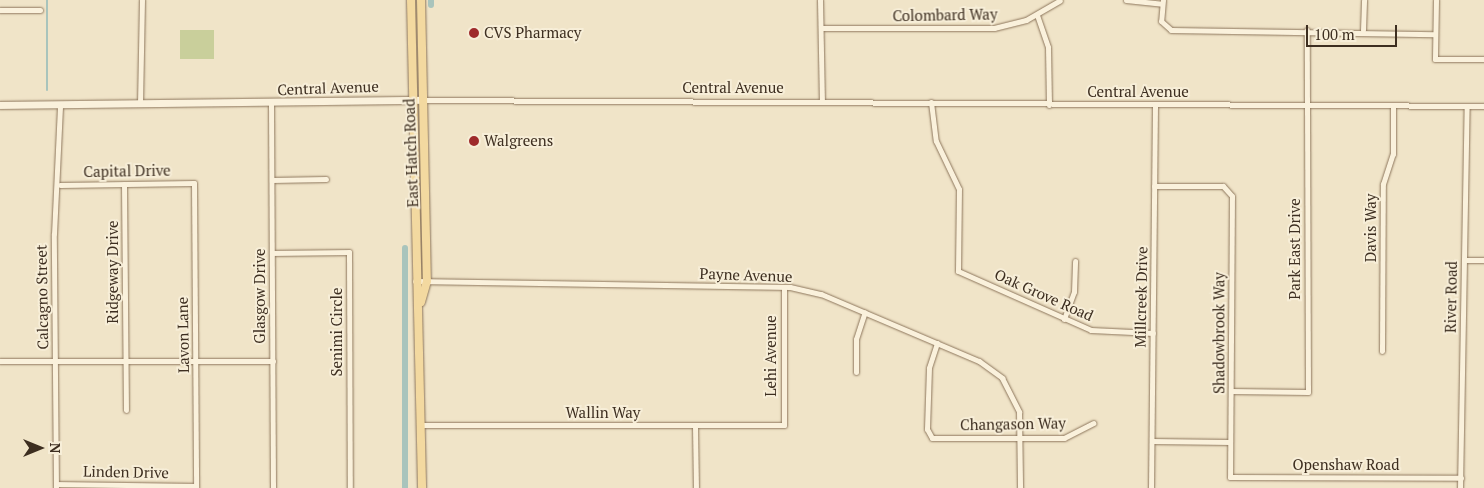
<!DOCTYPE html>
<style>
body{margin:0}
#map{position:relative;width:1484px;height:488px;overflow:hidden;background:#f0e4c8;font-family:"PT Serif",serif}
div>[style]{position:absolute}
.green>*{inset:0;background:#c9cf9b;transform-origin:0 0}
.stream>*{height:2px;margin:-1px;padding:0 1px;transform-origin:1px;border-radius:1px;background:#a9c4bc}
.canal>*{height:6px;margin:-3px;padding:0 3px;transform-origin:3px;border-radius:3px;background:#a9c4bc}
.roads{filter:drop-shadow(0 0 1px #8d765c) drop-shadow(0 0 1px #8d765c)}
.street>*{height:5px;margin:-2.5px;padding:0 2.5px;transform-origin:2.5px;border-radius:2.5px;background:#faf1dc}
.secondary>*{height:7px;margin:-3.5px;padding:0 3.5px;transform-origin:3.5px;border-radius:3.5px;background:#faf1dc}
.primary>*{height:8px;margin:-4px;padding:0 4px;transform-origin:4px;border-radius:4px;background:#f3d9a0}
.dots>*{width:14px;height:14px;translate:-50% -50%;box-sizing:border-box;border:2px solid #f7eed8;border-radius:50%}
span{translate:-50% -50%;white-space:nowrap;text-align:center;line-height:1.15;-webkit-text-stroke:4px #f7eed8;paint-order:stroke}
.street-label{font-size:15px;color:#3d2e20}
.poi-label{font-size:15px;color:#3d2e20}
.left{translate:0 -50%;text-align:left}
.north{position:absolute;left:15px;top:423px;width:50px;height:50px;-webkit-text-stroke:4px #f7eed8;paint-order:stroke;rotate:90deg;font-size:14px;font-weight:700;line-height:20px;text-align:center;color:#3d2e20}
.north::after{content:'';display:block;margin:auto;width:18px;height:22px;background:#3d2e20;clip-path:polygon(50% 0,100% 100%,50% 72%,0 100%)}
.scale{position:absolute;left:1306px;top:25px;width:91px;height:22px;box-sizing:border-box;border:2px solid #3d2e20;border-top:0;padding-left:6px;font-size:15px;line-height:18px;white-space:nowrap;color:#3d2e20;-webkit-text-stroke:4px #f7eed8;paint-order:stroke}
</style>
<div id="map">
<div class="green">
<i style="left:180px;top:30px;width:34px;height:29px"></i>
</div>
<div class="stream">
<i style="left:47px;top:90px;width:90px;rotate:-90deg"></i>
</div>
<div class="canal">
<i style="left:431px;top:5px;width:5px;rotate:-90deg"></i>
<i style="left:405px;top:248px;width:240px;rotate:90deg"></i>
</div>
<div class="roads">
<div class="street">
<i style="left:820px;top:0;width:101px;rotate:88.9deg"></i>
<i style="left:1126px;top:0;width:36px;rotate:6deg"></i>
<i style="left:1163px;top:0;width:21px;rotate:95deg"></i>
<i style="left:1161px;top:21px;width:13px;rotate:42deg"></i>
<i style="left:1171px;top:30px;width:264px;rotate:0.9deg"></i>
<i style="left:1436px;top:0;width:59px;rotate:91deg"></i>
<i style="left:1435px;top:59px;width:49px"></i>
<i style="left:0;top:10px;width:40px"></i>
<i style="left:1037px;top:15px;width:34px;rotate:71deg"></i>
<i style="left:1048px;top:47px;width:58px;rotate:89deg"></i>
<i style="left:823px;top:28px;width:171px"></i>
<i style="left:994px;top:28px;width:33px;rotate:-14deg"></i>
<i style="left:1026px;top:20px;width:39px;rotate:-30deg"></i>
<i style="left:1363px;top:30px;width:30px;rotate:-88deg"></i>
<i style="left:423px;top:100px;width:1061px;rotate:0.32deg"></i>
<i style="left:931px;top:102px;width:39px;rotate:83deg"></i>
<i style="left:936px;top:141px;width:53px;rotate:64.4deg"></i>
<i style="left:959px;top:189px;width:82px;rotate:90.7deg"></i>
<i style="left:958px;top:271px;width:145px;rotate:23.9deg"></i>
<i style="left:1091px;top:330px;width:62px;rotate:2.8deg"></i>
<i style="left:271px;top:103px;width:385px;rotate:89.7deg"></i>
<i style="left:140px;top:104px;width:104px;rotate:-88.9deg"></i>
<i style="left:272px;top:180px;width:54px;rotate:-1.1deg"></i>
<i style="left:124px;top:184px;width:226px;rotate:89.5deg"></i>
<i style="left:60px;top:185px;width:134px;rotate:-0.9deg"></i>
<i style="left:194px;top:183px;width:305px;rotate:89.6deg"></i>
<i style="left:1154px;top:186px;width:69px"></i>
<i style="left:1223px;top:186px;width:13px;rotate:48deg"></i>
<i style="left:1232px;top:196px;width:281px;rotate:90.4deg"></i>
<i style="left:1230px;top:477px;width:231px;rotate:0.2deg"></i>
<i style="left:273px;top:253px;width:76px;rotate:-0.8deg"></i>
<i style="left:349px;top:252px;width:236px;rotate:89.8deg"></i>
<i style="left:1464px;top:260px;width:20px"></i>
<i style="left:415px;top:281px;width:375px;rotate:0.9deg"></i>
<i style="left:790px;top:287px;width:32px;rotate:13deg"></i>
<i style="left:821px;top:294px;width:172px;rotate:23deg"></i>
<i style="left:979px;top:361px;width:29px;rotate:36deg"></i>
<i style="left:1002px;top:378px;width:38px;rotate:63deg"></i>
<i style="left:1019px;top:412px;width:76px;rotate:89.2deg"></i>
<i style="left:1064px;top:319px;width:29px;rotate:-70deg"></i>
<i style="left:1074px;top:292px;width:31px;rotate:-88deg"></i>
<i style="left:937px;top:343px;width:26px;rotate:108deg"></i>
<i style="left:929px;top:368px;width:61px;rotate:91.9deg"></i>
<i style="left:927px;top:429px;width:10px;rotate:61deg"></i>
<i style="left:932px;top:438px;width:132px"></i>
<i style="left:1064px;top:438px;width:33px;rotate:-27deg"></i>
<i style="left:1382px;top:351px;width:167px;rotate:-89.7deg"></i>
<i style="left:1383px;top:184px;width:32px;rotate:-72deg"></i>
<i style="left:1393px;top:154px;width:48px;rotate:-90deg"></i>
<i style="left:0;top:361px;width:273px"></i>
<i style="left:856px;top:372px;width:33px;rotate:-90deg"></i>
<i style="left:856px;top:339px;width:28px;rotate:-72deg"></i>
<i style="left:1231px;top:391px;width:77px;rotate:0.7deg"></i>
<i style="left:1308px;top:392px;width:362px;rotate:-90.2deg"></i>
<i style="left:422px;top:425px;width:362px"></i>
<i style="left:784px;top:425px;width:138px;rotate:-90deg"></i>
<i style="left:695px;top:426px;width:62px;rotate:89.1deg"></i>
<i style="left:1152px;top:441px;width:78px;rotate:0.7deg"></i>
<i style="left:56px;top:484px;width:140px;rotate:0.8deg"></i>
<i style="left:56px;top:488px;width:254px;rotate:-90.5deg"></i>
<i style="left:54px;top:234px;width:129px;rotate:-87.3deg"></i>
<i style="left:1151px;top:488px;width:382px;rotate:-89.4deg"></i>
<i style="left:1460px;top:488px;width:382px;rotate:-89deg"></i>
</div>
<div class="secondary">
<i style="left:0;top:105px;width:423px;rotate:-0.7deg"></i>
</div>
<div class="primary">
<i style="left:411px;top:0;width:488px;rotate:88.7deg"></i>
<i style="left:421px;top:0;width:281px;rotate:88.8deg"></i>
<i style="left:427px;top:281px;width:22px;rotate:106deg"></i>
</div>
</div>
<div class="dots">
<i style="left:474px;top:33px;background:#9e2a2b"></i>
<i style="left:474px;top:141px;background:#9e2a2b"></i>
</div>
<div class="street-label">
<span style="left:945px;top:15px;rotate:-1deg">Colombard Way</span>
<span style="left:328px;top:88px;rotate:-2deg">Central Avenue</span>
<span style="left:733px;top:88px">Central Avenue</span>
<span style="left:1138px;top:92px">Central Avenue</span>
<span style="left:411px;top:153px;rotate:-92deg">East Hatch Road</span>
<span style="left:127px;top:171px;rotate:-1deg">Capital Drive</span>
<span style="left:1371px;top:228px;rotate:-90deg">Davis Way</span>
<span style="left:1295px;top:249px;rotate:-90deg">Park East Drive</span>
<span style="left:113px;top:272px;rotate:-90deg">Ridgeway Drive</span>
<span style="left:746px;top:275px;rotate:2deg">Payne Avenue</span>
<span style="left:1044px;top:295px;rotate:24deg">Oak Grove Road</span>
<span style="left:260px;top:296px;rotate:-90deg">Glasgow Drive</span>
<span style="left:42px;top:297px;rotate:-91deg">Calcagno Street</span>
<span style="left:1141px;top:297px;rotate:-89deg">Millcreek Drive</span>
<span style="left:1451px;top:297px;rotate:-89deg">River Road</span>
<span style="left:337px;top:332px;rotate:-90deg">Senimi Circle</span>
<span style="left:1219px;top:333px;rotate:-90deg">Shadowbrook Way</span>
<span style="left:183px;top:335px;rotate:-91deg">Lavon Lane</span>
<span style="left:771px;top:356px;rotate:-90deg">Lehi Avenue</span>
<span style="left:603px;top:413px">Wallin Way</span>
<span style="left:1013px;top:424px;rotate:-1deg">Changason Way</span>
<span style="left:1346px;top:465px">Openshaw Road</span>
<span style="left:126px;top:472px;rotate:1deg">Linden Drive</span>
</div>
<div class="poi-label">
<span class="left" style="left:484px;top:33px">CVS Pharmacy</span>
<span class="left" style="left:484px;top:141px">Walgreens</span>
</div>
<div class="north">N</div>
<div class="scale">100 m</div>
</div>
